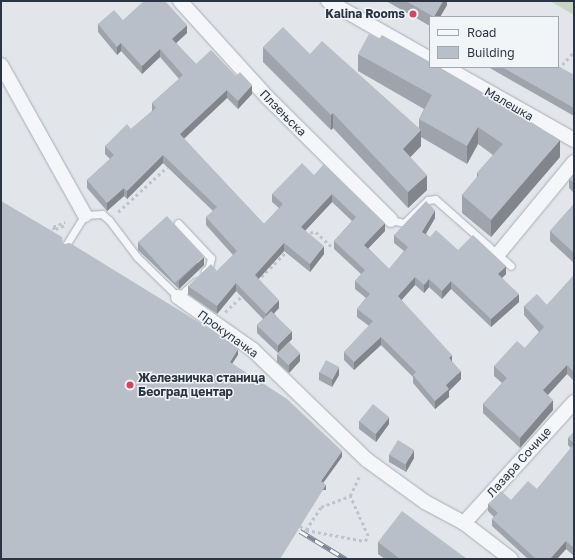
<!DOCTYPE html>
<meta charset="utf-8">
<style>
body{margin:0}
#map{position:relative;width:575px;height:560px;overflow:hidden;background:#e2e6eb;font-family:"Golos Text",sans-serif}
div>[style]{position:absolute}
.green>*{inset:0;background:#c8d5c3}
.path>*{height:2.5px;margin-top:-1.25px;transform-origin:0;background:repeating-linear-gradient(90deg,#c0c4ca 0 3px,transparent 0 6px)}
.roads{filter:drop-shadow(0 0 1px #a7adb5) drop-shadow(0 0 1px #a7adb5)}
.lane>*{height:7px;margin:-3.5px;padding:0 3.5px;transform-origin:3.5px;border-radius:3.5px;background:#f5f6f9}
.street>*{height:14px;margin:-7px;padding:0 7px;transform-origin:7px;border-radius:7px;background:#f5f6f9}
.rail>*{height:4.5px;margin-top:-2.25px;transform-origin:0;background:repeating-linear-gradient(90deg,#f2f5f8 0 9px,#7b8695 0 18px);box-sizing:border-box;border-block:1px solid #7b8695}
.wall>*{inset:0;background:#9fa4ac}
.shaded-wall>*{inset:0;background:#82868c;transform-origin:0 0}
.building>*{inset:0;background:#b9bfc8;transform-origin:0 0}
.dots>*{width:11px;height:11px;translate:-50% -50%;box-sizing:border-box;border:2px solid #f2f5f8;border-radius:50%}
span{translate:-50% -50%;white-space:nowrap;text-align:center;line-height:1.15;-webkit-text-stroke:3px #f2f5f8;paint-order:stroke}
.poi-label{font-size:12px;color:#2a3443;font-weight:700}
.right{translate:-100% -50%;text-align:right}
.left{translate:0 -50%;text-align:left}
.street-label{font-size:12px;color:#2a3443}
.frame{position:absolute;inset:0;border:2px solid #2a3443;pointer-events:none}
.legend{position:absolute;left:429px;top:16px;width:130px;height:52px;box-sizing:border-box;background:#f2f5f8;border:1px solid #a2a8b0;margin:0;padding:5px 7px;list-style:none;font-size:12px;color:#2a3443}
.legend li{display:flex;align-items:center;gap:8px;height:20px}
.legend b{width:20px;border:1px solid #a2a8b0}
</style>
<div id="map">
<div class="green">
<i style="clip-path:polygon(550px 1px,574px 1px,574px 15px)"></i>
</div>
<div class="path">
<i style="left:558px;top:69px;width:23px;rotate:-47deg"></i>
<i style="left:118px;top:212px;width:67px;rotate:-42.6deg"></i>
<i style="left:64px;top:226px;width:11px;rotate:158deg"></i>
<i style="left:54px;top:230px;width:3px;rotate:-108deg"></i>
<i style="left:53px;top:227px;width:13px;rotate:-23deg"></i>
<i style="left:304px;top:233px;width:12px;rotate:-5deg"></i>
<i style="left:316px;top:232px;width:21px;rotate:43deg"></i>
<i style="left:257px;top:281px;width:42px;rotate:-45deg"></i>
<i style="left:225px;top:312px;width:25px;rotate:-43deg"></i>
<i style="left:300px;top:526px;width:7px;rotate:34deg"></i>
<i style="left:306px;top:530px;width:60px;rotate:10.6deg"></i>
<i style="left:365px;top:541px;width:6px;rotate:-59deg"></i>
<i style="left:368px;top:536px;width:44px;rotate:-114.2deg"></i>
<i style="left:306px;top:530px;width:27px;rotate:-57deg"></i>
<i style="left:321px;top:507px;width:31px;rotate:-21deg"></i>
<i style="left:350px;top:496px;width:23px;rotate:-65deg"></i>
</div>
<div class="roads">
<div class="lane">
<i style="left:391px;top:220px;width:13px;rotate:13deg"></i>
<i style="left:404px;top:223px;width:33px;rotate:-44deg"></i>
<i style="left:428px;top:200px;width:7px;rotate:-8deg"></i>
<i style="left:435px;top:199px;width:101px;rotate:41.4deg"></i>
<i style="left:178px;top:223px;width:48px;rotate:46.7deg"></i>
<i style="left:211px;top:258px;width:9px;rotate:103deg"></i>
<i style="left:209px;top:267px;width:6px;rotate:135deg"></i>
<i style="left:66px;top:245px;width:36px;rotate:-58deg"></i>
<i style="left:85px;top:215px;width:17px;rotate:-3deg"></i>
<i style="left:102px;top:214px;width:9px;rotate:41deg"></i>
<i style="left:109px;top:220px;width:46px;rotate:52.9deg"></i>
<i style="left:137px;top:257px;width:57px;rotate:44.3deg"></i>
<i style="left:178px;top:297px;width:23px;rotate:-41deg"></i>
</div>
<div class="street">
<i style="left:180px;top:1px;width:131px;rotate:47.8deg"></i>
<i style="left:268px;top:98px;width:173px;rotate:44.8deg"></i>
<i style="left:328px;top:1px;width:117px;rotate:29.6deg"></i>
<i style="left:1px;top:65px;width:172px;rotate:60.8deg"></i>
<i style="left:445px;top:67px;width:148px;rotate:29.5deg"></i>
<i style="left:499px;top:253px;width:118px;rotate:-50.5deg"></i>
<i style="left:178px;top:297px;width:92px;rotate:35.2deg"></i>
<i style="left:253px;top:350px;width:158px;rotate:44deg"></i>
<i style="left:367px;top:460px;width:72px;rotate:35.9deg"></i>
<i style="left:425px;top:502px;width:44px;rotate:28.3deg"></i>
<i style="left:464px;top:523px;width:59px;rotate:37.5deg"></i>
<i style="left:464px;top:523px;width:164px;rotate:-47.7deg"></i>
</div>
</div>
<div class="rail">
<i style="left:300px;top:531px;width:54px;rotate:31.3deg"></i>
</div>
<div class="wall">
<i style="clip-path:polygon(386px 1px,447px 1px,447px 5px,440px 17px,430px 17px,430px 26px)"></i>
<i style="clip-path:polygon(123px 20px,187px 33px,176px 43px,196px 64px,252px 94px,238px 109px,227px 98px,184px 139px,264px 224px,279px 208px,272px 202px,272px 194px,314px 175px,385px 231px,368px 248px,389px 269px,404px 251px,394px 243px,394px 235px,435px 218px,426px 234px,430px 237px,458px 250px,506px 274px,502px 278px,519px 302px,491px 327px,451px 289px,442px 299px,429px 287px,424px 293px,415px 285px,401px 300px,452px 361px,461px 379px,449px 391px,449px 397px,435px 409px,413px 383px,413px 377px,381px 345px,354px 370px,344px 360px,344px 352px,369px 326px,357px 317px,357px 309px,366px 298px,355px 289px,355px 281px,361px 274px,334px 249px,334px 241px,352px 221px,332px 202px,305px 231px,324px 254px,310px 272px,284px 251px,258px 279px,279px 308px,274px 313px,292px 339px,278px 353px,257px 333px,257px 325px,263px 319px,236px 291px,217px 314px,188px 294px,188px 286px,217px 271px,233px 255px,206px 225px,206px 217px,213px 211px,163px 163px,127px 199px,124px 196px,107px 211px,87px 188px,87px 180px,110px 159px,105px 154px,105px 146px,131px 129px,152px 111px,152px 103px,179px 79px,160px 57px,142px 74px,121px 51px,117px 55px,98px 32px,98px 24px)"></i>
<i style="clip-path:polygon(263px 47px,310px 54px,419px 128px,419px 119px,424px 109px,358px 71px,358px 54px,560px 157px,491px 237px,462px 213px,462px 195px,477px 177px,477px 173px,493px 155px,478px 144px,467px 164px,421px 137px,421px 146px,410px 157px,427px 190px,408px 208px,333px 128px,331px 130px,263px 62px)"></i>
<i style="clip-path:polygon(488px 67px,558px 67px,574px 75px,574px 116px)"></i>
<i style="clip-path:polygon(574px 174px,574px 193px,569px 188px,569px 179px)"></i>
<i style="clip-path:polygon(574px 204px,574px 263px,550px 241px,550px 231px)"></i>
<i style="clip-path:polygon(138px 242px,204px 265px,179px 289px,138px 250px)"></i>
<i style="clip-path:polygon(574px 275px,574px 381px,567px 374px,548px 395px,553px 410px,520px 448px,483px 413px,483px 404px,502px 383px,494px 376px,494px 366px,525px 348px,539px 332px,524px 315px,524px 306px,547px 305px)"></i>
<i style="clip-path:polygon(277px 354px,300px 361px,289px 373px,277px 362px)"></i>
<i style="clip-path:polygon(319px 372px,339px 375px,332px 387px,319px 380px)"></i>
<i style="clip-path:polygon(359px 421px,389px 424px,376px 442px,359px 429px)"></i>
<i style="clip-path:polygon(574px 432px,574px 556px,566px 549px,557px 559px,528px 559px,492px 526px,492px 519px,494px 517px,488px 511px,488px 504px,511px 500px,537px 489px,571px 448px,568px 445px,568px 438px)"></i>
<i style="clip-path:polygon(389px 454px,414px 458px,406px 472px,389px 462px)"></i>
<i style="clip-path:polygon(378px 542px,467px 559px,385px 559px,378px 554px)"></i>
</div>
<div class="shaded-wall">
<i style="clip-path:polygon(443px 1px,447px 1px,447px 5px,440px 17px,434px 17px)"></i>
<i style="clip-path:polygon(187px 25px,187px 33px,172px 47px,172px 39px)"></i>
<i style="clip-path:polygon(121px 43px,121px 51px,117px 55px,117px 47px)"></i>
<i style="clip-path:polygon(160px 49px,160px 57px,142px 74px,142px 66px)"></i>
<i style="clip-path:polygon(252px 85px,252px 94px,238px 109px,238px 101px)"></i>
<i style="clip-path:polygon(227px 90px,227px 98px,180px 142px,180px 134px)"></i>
<i style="clip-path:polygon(333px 113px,333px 128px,331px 130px,331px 115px)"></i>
<i style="clip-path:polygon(478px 127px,478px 144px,467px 164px,467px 146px)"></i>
<i style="clip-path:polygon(421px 130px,421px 146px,403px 165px,403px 149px)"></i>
<i style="clip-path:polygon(560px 140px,560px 157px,491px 237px,491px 220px)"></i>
<i style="clip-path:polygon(163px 155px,163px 163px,127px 199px,127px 191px)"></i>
<i style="clip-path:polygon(427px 175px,427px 190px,408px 208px,408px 192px)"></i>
<i style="clip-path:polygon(124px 188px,124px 196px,107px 211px,107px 203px)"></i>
<i style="clip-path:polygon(332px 194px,332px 202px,301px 235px,301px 227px)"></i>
<i style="clip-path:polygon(435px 210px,435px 218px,422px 240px,422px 232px)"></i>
<i style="clip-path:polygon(385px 223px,385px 231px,364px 253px,364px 245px)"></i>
<i style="clip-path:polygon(284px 243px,284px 251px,255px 283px,255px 275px)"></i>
<i style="clip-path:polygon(324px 246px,324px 254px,310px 272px,310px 264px)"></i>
<i style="clip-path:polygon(204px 257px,204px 265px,179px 289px,179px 281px)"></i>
<i style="clip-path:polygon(506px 266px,506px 274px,498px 282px,498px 274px)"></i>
<i style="clip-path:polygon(415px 277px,415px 285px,398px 304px,398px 296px)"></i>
<i style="clip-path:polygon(429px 279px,429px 287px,424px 293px,424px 285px)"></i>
<i style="clip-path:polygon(451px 281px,451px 289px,442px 299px,442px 291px)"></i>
<i style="clip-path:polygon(236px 283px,236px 291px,217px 314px,217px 306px)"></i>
<i style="clip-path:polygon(519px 294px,519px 302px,491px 327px,491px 319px)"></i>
<i style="clip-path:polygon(279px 300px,279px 308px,266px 322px,266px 314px)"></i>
<i style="clip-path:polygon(292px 331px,292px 339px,278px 353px,278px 345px)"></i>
<i style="clip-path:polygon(381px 337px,381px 345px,354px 370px,354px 362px)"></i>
<i style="clip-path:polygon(238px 349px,238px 355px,230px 367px,230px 362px)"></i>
<i style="clip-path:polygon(300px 353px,300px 361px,289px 373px,289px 365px)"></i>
<i style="clip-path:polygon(452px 355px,452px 363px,449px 358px)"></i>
<i style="clip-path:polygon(567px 365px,567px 374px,543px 400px,543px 390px)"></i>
<i style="clip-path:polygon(339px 367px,339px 375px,332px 387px,332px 379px)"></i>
<i style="clip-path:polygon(461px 371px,461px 379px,449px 391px,449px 397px,435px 409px,435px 401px,446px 385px)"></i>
<i style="clip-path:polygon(553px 400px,553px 410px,520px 448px,520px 438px)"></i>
<i style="clip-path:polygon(389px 417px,389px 424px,376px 442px,376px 434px)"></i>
<i style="clip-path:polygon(414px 450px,414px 458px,406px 472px,406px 464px)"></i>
<i style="clip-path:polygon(342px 451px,342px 457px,321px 486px,321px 481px)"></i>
<i style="left:326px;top:485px;width:5px;height:87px;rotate:90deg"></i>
<i style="clip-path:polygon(566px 541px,566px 549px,557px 559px,550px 559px)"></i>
</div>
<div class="building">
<i style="clip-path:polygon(144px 1px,165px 1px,187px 25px,172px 39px,196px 64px,211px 50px,236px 76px,240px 72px,252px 85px,238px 101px,227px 90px,180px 134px,264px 224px,283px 204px,272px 194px,302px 163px,314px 175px,324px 164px,385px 223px,364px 245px,389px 269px,408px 247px,394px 235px,426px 201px,435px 210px,422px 232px,430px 237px,436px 230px,458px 250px,473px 235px,506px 266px,498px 274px,519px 294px,491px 319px,451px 281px,442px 291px,429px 279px,424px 285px,415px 277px,398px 296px,452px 355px,449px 358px,461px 371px,446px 385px,449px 389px,435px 401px,413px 375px,416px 372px,381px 337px,354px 362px,344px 352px,373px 321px,357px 309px,370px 294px,355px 281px,365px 270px,334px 241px,356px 217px,332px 194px,301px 227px,324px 246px,310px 264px,284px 243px,255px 275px,279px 300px,266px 314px,236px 283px,217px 306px,188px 286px,211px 264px,217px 271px,237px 251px,206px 217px,217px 207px,163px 155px,127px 191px,124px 188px,107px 203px,87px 180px,114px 155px,105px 146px,127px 124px,131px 129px,156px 108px,152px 103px,183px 75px,160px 49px,142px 66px,121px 43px,117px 47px,98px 24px,114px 10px,123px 20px)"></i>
<i style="clip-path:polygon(406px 1px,443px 1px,434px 17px)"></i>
<i style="clip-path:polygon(283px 27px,310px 54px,322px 41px,421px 130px,403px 149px,427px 175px,408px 192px,333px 113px,331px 115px,263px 47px)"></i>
<i style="clip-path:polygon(369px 34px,379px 39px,382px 35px,430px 62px,430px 67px,439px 67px,494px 99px,560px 140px,491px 220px,462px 195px,479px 175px,477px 173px,503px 144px,478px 127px,467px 146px,419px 119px,432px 95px,358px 54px)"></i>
<i style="clip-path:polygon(558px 66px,574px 75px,574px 108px,502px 67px,558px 67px)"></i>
<i style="clip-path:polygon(574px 174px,574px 183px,569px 179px)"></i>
<i style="clip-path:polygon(1px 201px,52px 231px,62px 237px,63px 244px,70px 243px,213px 331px,238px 349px,230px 362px,287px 399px,342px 451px,321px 481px,326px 485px,280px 559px,1px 559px)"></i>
<i style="clip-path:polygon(574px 204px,574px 253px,550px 231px)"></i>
<i style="left:167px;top:216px;width:55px;height:39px;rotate:48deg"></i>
<i style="clip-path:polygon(574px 275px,574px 372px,567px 365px,543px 390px,553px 400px,520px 438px,483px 404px,507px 378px,494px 366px,517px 341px,525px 348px,544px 327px,524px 306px,537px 294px,547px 305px)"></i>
<i style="left:271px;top:311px;width:29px;height:20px;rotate:44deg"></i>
<i style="left:289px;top:342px;width:16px;height:17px;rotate:45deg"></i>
<i style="left:326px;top:360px;width:15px;height:14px;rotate:28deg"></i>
<i style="left:373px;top:404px;width:21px;height:22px;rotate:39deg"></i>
<i style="clip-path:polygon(574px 432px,574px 443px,568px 438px)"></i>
<i style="left:398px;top:440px;width:19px;height:17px;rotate:32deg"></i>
<i style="clip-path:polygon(574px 444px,574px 548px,566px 541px,550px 559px,536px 559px,492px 519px,498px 513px,488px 504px,501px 491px,511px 500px,528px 481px,537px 489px)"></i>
<i style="clip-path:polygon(402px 511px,467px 559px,400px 559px,378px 542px)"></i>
</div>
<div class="dots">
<i style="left:413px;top:14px;background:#d14662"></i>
<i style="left:130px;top:385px;background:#d14662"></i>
</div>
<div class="poi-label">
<span class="right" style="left:405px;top:14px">Kalina Rooms</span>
<span class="left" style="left:138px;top:385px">Железничка станица<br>Београд центар</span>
</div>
<div class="street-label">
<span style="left:509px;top:104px;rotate:30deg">Малешка</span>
<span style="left:283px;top:113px;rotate:45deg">Плзењска</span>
<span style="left:228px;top:334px;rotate:36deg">Прокупачка</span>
<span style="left:519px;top:462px;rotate:-48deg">Лазара Сочице</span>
</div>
<div class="frame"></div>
<ul class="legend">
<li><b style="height:5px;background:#f5f6f9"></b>Road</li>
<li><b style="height:11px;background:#b9bfc8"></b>Building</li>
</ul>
</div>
